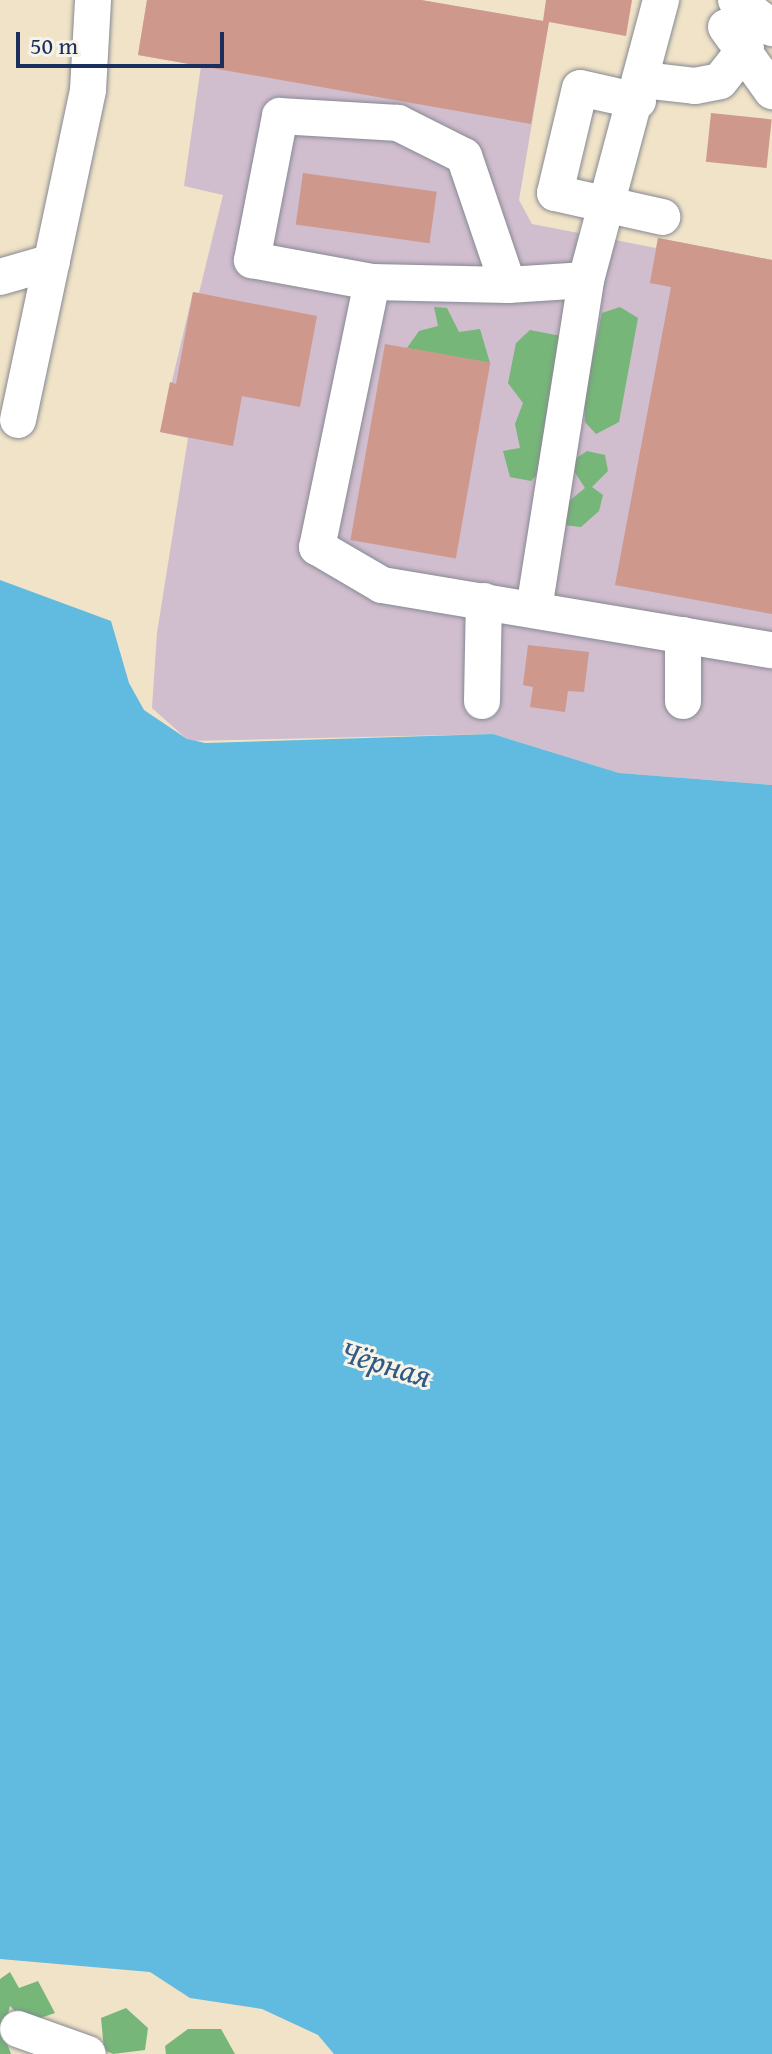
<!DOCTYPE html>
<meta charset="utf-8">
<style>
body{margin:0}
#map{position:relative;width:772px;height:2054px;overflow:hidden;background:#f0e3c7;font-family:"Gentium Book Plus",serif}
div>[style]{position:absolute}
.industrial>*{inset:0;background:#d0bdce}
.forest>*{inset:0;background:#76b678}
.water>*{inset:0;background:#61badf}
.building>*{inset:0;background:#ce988c;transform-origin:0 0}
.roads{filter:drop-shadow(0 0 2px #868992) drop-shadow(0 0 2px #868992)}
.minor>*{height:36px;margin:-18px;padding:0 18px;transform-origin:18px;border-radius:18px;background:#fff}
span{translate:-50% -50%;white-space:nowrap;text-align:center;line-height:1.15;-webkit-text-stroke:6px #f7f3e8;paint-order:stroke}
.water-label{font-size:32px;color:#305985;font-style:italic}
.scale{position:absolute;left:16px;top:32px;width:208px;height:36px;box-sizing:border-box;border:4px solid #1b2f5e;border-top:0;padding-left:10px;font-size:24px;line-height:28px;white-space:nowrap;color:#1b2f5e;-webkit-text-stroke:6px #f7f3e8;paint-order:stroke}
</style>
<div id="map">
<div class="industrial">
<i style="clip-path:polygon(147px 0,421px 0,549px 22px,519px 200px,532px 224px,656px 248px,658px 238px,772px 260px,772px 785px,619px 773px,493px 734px,189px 741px,152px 708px,157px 633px,188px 438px,160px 432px,193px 292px,199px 293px,223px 195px,184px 186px,201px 66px,138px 55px)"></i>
</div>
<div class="forest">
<i style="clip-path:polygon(434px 307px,447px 308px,459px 332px,480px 329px,490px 363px,407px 348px,419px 331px,438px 326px)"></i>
<i style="clip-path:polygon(620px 307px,638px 318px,619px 422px,596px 434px,585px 422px,584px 399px,602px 313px)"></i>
<i style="clip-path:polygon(530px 330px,561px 336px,540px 471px,531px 481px,510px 477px,503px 451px,520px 448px,515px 424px,523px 403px,508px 383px,516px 343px)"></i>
<i style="clip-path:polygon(587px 451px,605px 455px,608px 471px,592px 487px,603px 495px,599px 511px,581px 527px,563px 525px,568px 502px,585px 488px,574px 471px,575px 459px)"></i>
<i style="clip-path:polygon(10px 1972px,19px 1988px,38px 1981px,55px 2013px,26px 2023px,10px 2006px,3px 2032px,11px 2054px,0 2054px,0 1979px)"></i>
<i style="clip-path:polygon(126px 2008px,148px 2028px,145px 2050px,113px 2054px,104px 2050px,101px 2018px)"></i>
<i style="clip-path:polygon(188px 2029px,221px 2029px,235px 2054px,166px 2054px,165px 2046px)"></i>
</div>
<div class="water">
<i style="clip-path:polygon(0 580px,111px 621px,129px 683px,144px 710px,187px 739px,205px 743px,493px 734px,619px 773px,772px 785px,772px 2054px,334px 2054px,318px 2035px,262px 2009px,190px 1998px,150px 1972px,0 1959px)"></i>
</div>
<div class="building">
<i style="clip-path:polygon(147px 0,421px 0,543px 21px,546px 0,632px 0,626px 36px,549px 22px,531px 124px,138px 55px)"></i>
<i style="left:711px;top:113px;width:61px;height:49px;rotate:6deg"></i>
<i style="left:303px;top:173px;width:135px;height:52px;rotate:8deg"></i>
<i style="clip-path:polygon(658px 238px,772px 260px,772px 614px,615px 585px,671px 287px,650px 283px)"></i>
<i style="clip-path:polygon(193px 292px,317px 316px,300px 407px,242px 396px,233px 446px,160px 432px,170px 382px,176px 384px)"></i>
<i style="left:385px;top:344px;width:107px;height:199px;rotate:10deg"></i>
<i style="clip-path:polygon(528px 645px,589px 652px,584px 692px,568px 691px,565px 712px,530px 707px,533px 687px,523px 685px)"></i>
</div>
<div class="roads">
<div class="minor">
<i style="left:736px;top:0;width:46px;rotate:37.9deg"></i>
<i style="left:726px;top:27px;width:79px;rotate:54.3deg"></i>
<i style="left:643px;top:80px;width:52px;rotate:6.6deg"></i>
<i style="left:695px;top:86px;width:25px;rotate:-11deg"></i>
<i style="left:720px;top:81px;width:42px;rotate:-51.8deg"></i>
<i style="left:638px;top:101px;width:59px;rotate:-167.4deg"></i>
<i style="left:580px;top:88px;width:108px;rotate:103.4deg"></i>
<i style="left:555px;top:193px;width:110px;rotate:12.6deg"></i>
<i style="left:0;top:277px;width:54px;rotate:-16.1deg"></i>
<i style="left:372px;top:282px;width:271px;rotate:101.7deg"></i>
<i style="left:317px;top:547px;width:75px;rotate:30.3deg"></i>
<i style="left:382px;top:585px;width:395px;rotate:9.5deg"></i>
<i style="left:508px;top:285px;width:136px;rotate:-108.8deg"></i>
<i style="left:464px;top:156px;width:74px;rotate:-153.4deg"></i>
<i style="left:398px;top:123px;width:118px;rotate:-176.6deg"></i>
<i style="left:280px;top:116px;width:147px;rotate:101deg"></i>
<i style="left:252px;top:260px;width:122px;rotate:10.4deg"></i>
<i style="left:372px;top:282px;width:136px;rotate:1.3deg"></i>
<i style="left:508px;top:285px;width:78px;rotate:-3.7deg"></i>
<i style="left:18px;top:420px;width:337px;rotate:-78deg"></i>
<i style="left:88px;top:90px;width:90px;rotate:-86.8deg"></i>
<i style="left:534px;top:609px;width:333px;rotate:-81deg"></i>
<i style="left:586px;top:280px;width:290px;rotate:-75deg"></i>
<i style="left:482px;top:701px;width:100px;rotate:-88.9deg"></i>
<i style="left:683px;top:701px;width:66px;rotate:-90deg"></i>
<i style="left:18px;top:2029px;width:74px;rotate:19.7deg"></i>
</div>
</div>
<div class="water-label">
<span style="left:386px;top:1364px;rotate:17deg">Чёрная</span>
</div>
<div class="scale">50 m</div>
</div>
